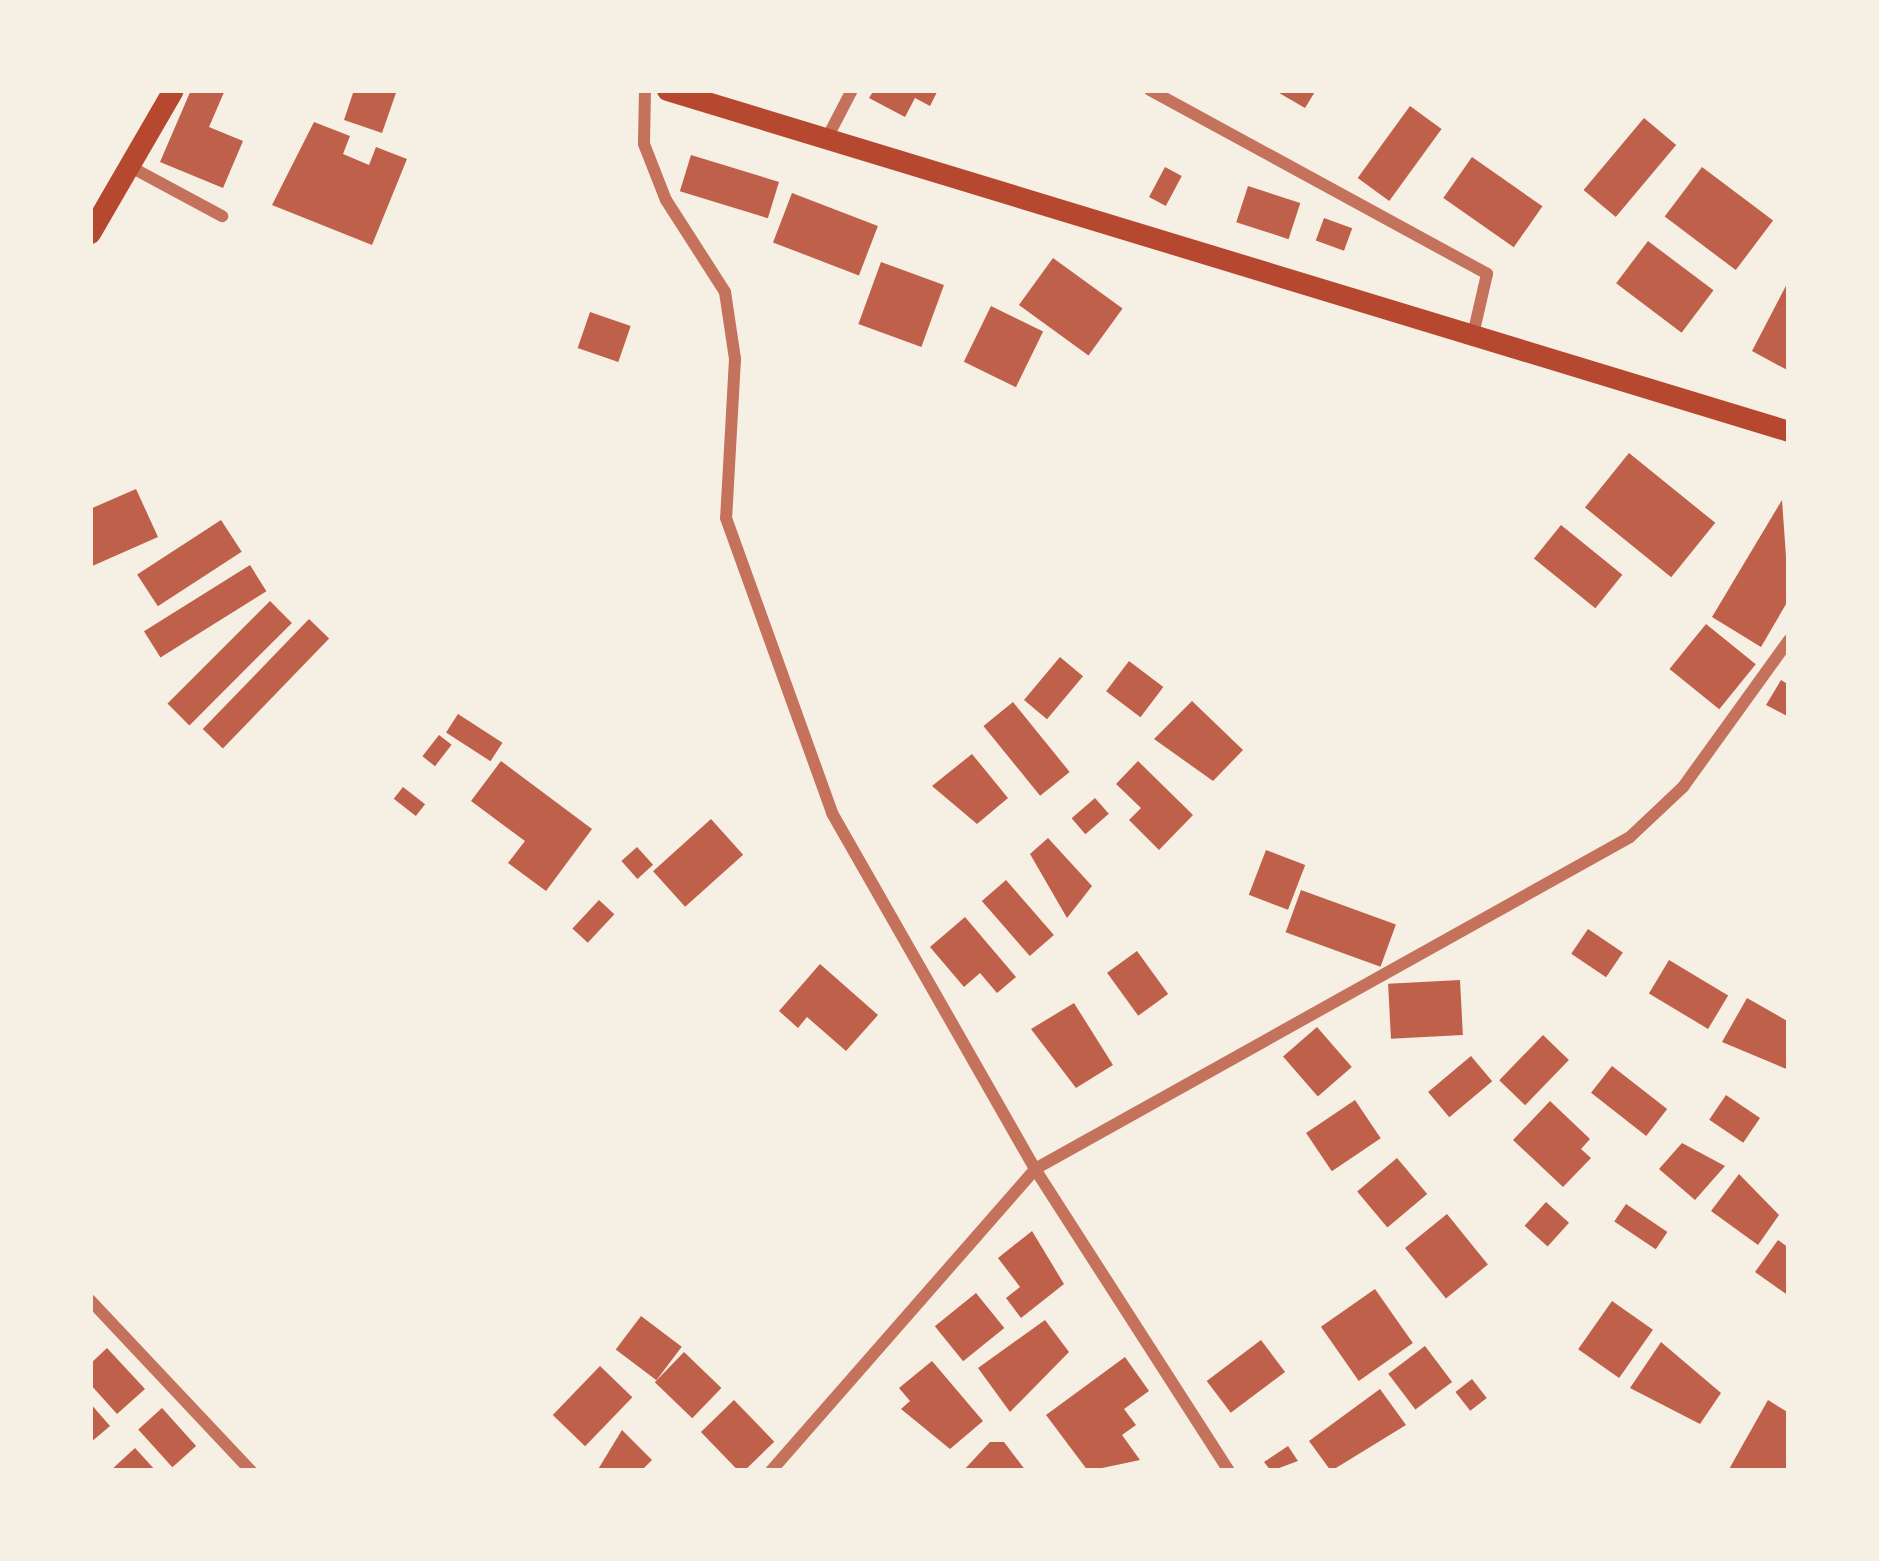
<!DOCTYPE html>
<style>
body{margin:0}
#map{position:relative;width:1879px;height:1561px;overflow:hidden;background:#f6efe4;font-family:"Space Grotesk",sans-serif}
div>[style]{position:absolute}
.building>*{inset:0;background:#bf614a;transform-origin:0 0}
.minor>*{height:12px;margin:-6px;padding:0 6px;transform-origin:6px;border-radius:6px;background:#c5725c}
.secondary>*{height:21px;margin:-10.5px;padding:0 10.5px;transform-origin:10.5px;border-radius:10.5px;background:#b5482f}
.primary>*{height:21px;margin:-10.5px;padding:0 10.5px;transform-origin:10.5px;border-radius:10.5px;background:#b5482f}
span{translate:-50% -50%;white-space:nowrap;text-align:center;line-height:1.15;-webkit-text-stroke:12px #f6efe4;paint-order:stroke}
.frame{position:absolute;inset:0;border:93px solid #f6efe4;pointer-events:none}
</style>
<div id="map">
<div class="building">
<i style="clip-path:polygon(191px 90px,225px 90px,209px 127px,243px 141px,223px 188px,160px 162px)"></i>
<i style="clip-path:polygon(354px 90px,397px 90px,382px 133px,344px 120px)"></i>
<i style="clip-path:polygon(874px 90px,938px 90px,930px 106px,915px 98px,905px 117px,869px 98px)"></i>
<i style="clip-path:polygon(1274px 90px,1316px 90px,1305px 108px)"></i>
<i style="left:1410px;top:106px;width:39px;height:89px;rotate:36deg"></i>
<i style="left:1644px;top:118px;width:42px;height:94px;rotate:40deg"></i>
<i style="clip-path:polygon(314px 122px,350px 136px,343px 154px,369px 165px,376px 147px,407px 159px,372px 245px,272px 205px)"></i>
<i style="left:691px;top:155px;width:92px;height:38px;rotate:17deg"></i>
<i style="left:1472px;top:157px;width:86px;height:50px;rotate:35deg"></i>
<i style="left:1165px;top:167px;width:19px;height:34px;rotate:28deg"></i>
<i style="left:1702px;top:167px;width:89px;height:62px;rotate:37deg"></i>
<i style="left:1248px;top:186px;width:55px;height:38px;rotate:18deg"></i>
<i style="left:792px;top:193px;width:92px;height:53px;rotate:21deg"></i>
<i style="left:1324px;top:218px;width:30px;height:24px;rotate:20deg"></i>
<i style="left:1648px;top:241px;width:82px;height:53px;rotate:37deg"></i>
<i style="left:1053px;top:258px;width:86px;height:58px;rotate:36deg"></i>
<i style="left:881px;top:262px;width:67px;height:66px;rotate:20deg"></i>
<i style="clip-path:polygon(1789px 280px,1789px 371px,1752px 351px)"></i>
<i style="left:991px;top:306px;width:58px;height:62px;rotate:26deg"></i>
<i style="left:590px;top:312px;width:43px;height:38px;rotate:19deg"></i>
<i style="left:1629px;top:453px;width:111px;height:70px;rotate:39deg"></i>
<i style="clip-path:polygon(136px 489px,158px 537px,90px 567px,90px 509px)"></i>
<i style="clip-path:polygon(1782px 500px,1789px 599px,1761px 647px,1712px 617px)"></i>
<i style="left:221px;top:520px;width:38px;height:100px;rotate:57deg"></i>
<i style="left:1561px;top:525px;width:79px;height:43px;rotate:39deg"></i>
<i style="left:250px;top:565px;width:31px;height:125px;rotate:58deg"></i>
<i style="left:270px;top:601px;width:31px;height:145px;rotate:45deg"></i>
<i style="left:309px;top:619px;width:28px;height:153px;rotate:44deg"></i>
<i style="left:1706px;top:624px;width:64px;height:58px;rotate:39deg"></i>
<i style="left:1060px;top:657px;width:30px;height:56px;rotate:40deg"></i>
<i style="left:1129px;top:661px;width:43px;height:38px;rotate:37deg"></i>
<i style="clip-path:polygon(1781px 680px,1789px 685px,1789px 717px,1766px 705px)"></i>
<i style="clip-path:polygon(1192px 701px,1243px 750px,1213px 781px,1154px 739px)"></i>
<i style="left:1013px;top:702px;width:90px;height:38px;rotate:51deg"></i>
<i style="left:458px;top:714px;width:53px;height:22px;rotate:33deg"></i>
<i style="left:439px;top:735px;width:16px;height:27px;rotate:38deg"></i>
<i style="clip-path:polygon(972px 754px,1008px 798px,977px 824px,932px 786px)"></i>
<i style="clip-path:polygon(501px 761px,592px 829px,546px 891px,508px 863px,525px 841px,471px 801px)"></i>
<i style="clip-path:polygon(1138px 761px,1193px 815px,1159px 850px,1129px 820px,1141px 808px,1116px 784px)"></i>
<i style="left:403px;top:787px;width:28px;height:15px;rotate:38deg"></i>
<i style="left:1095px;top:798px;width:21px;height:31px;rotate:49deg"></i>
<i style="left:711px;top:819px;width:48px;height:78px;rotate:48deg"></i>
<i style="clip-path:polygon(1048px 838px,1092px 886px,1067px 918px,1030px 854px)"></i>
<i style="left:637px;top:847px;width:24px;height:21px;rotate:48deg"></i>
<i style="left:1266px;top:850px;width:42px;height:48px;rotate:21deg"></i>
<i style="left:1006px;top:880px;width:73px;height:32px;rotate:49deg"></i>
<i style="left:1301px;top:890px;width:101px;height:45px;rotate:20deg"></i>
<i style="left:599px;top:900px;width:21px;height:39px;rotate:43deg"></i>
<i style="clip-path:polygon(965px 917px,1016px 977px,997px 993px,980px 973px,964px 987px,930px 947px)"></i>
<i style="left:1588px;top:929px;width:42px;height:30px;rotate:34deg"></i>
<i style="left:1137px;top:951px;width:53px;height:37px;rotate:54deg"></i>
<i style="left:1669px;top:960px;width:69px;height:39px;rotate:31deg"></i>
<i style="clip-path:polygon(820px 964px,878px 1015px,846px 1051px,807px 1017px,798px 1028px,779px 1011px)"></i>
<i style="left:1460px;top:980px;width:55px;height:72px;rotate:87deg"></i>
<i style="clip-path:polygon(1747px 998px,1789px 1022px,1789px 1070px,1722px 1042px)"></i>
<i style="clip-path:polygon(1074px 1003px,1113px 1065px,1076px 1088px,1031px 1029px)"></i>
<i style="left:1317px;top:1027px;width:53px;height:45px;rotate:49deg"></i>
<i style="left:1543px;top:1035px;width:36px;height:63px;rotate:44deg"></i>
<i style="left:1471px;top:1056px;width:33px;height:56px;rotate:50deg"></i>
<i style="left:1612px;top:1066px;width:70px;height:34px;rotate:38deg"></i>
<i style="left:1726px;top:1095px;width:41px;height:30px;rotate:34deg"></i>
<i style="left:1355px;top:1100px;width:46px;height:59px;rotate:56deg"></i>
<i style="clip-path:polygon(1550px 1101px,1590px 1139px,1581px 1149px,1591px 1158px,1563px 1187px,1513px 1140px)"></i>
<i style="clip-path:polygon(1682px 1143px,1725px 1166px,1695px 1200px,1659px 1169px)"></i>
<i style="left:1397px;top:1158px;width:47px;height:52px;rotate:50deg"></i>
<i style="clip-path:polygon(1739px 1174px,1779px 1215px,1758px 1245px,1711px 1211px)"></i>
<i style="left:1546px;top:1202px;width:31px;height:32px;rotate:42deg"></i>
<i style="left:1626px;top:1204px;width:50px;height:21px;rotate:34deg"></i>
<i style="left:1447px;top:1214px;width:65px;height:54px;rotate:51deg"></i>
<i style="clip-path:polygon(1032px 1231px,1064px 1284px,1021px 1318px,1006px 1298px,1020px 1287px,998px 1258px)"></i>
<i style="clip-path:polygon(1778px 1240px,1789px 1248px,1789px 1296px,1755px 1272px)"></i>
<i style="left:1375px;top:1289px;width:66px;height:66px;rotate:55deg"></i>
<i style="left:976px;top:1293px;width:45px;height:53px;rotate:51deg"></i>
<i style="left:1612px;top:1301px;width:50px;height:59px;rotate:35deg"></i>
<i style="left:641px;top:1316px;width:51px;height:42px;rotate:37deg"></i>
<i style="clip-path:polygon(1045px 1320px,1069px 1352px,1010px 1412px,978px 1368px)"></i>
<i style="left:1261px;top:1340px;width:40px;height:68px;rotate:53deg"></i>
<i style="clip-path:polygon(1661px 1342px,1721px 1393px,1700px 1424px,1630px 1388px)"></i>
<i style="left:1425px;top:1346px;width:45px;height:46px;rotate:53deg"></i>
<i style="clip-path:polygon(107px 1348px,145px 1389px,117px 1414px,90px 1384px,90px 1364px)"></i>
<i style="left:684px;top:1352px;width:52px;height:42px;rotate:44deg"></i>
<i style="clip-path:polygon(1125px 1357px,1149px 1391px,1124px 1409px,1136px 1425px,1122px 1435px,1140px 1460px,1088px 1471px,1046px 1415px)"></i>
<i style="clip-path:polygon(932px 1361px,983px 1421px,950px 1449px,901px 1409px,910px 1401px,899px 1388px)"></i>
<i style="left:600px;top:1366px;width:45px;height:68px;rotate:44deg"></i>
<i style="left:1472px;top:1379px;width:24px;height:21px;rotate:52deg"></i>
<i style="clip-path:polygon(1380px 1389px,1406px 1425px,1331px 1471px,1309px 1441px)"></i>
<i style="left:734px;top:1400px;width:58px;height:46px;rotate:46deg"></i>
<i style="clip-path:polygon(1768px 1400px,1789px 1413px,1789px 1471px,1728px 1471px)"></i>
<i style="clip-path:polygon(90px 1403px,110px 1426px,90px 1443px)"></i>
<i style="left:162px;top:1408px;width:51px;height:32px;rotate:48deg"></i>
<i style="clip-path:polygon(622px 1430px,652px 1460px,641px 1471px,597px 1471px)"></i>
<i style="clip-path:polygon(990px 1442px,1004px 1442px,1026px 1471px,963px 1471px)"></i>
<i style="clip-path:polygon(1288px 1446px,1298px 1461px,1271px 1471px,1264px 1462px)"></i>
<i style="clip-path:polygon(135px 1448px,156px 1471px,110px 1471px)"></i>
</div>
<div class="minor">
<i style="left:645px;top:90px;width:54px;rotate:91.1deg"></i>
<i style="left:644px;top:144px;width:60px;rotate:68.6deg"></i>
<i style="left:666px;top:200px;width:109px;rotate:57.3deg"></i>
<i style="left:725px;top:292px;width:68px;rotate:81.5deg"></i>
<i style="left:735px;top:359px;width:159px;rotate:93.2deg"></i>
<i style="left:726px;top:518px;width:313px;rotate:70.2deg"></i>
<i style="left:832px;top:813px;width:410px;rotate:60.3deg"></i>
<i style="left:1035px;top:1169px;width:359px;rotate:57.3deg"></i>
<i style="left:1150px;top:90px;width:384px;rotate:28.6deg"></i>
<i style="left:1487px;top:274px;width:67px;rotate:103deg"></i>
<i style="left:826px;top:140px;width:56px;rotate:-62.5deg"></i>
<i style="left:129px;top:166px;width:106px;rotate:28.3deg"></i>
<i style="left:90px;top:1300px;width:235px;rotate:46.7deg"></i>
<i style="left:771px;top:1471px;width:401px;rotate:-48.8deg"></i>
<i style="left:1035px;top:1169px;width:681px;rotate:-29.16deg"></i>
<i style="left:1630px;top:837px;width:73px;rotate:-43.3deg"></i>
<i style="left:1683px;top:787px;width:181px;rotate:-54.2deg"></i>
</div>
<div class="secondary">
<i style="left:90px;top:233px;width:165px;rotate:-59.9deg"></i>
</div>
<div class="primary">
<i style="left:667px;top:90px;width:1173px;rotate:16.91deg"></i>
</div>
<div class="frame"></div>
</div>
